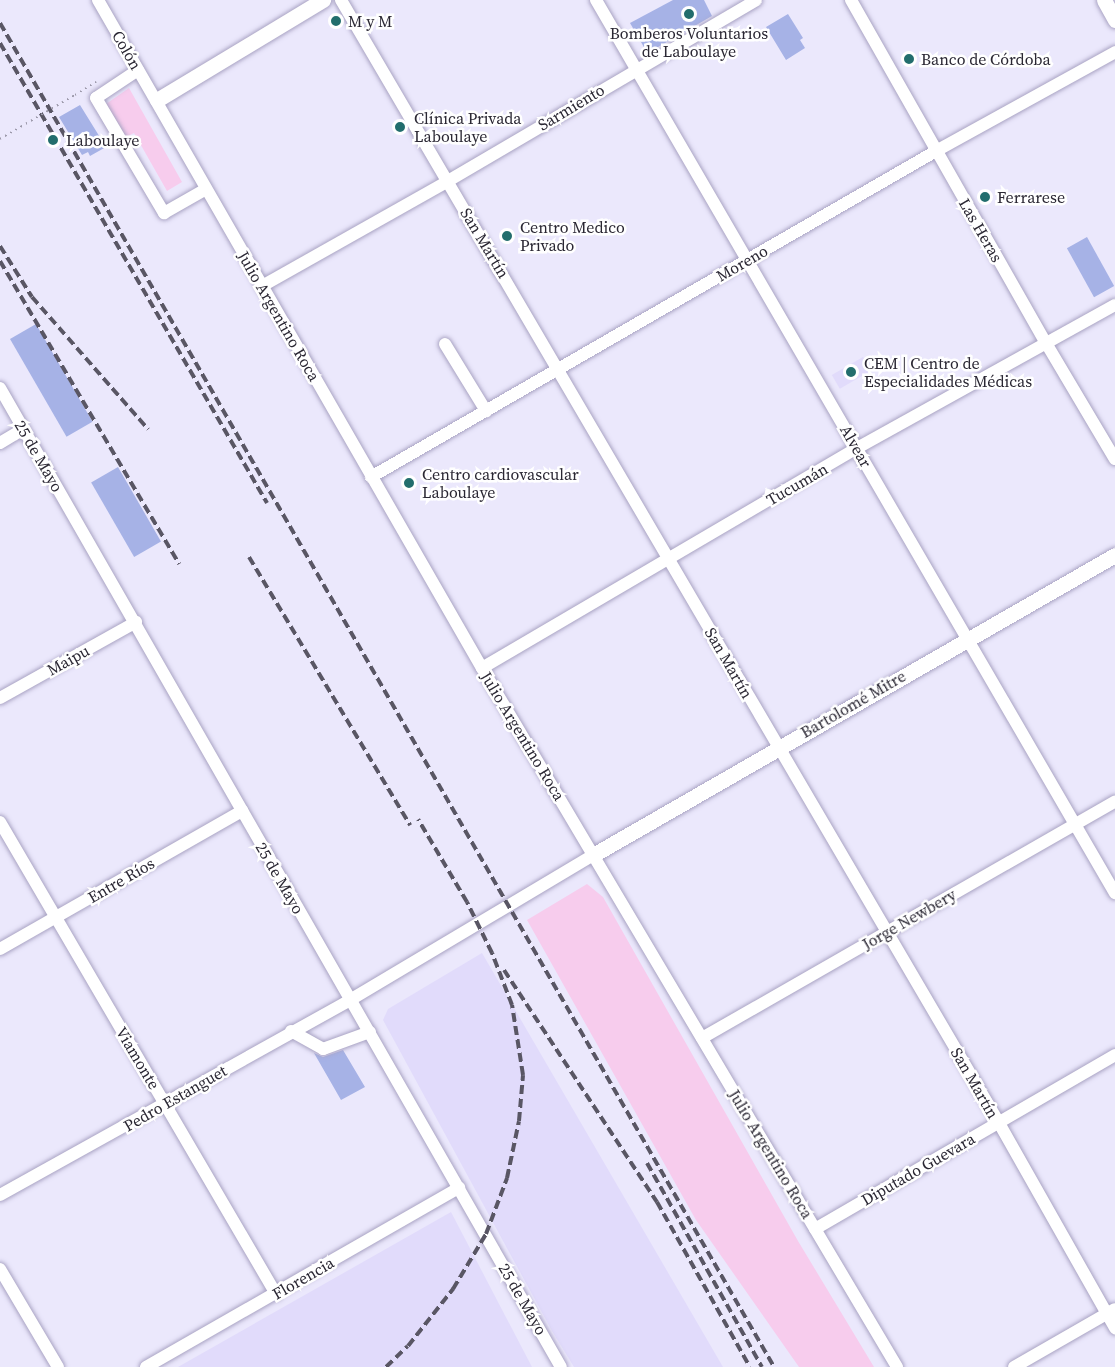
<!DOCTYPE html>
<meta charset="utf-8">
<style>
body{margin:0}
#map{position:relative;width:1115px;height:1367px;overflow:hidden;background:#ebe8fc;font-family:"Source Serif 4",serif}
div>[style]{position:absolute}
.built>*{inset:0;background:#e1dbfb;transform-origin:0 0}
.green>*{inset:0;background:#f7cced}
.building>*{inset:0;background:#a6b2e6;transform-origin:0 0}
.path>*{height:2px;margin-top:-1px;transform-origin:0;background:repeating-linear-gradient(90deg,#9d9aab 0 1.5px,transparent 0 6px)}
.roads{filter:drop-shadow(0 0 2px #a9a3c3) drop-shadow(0 0 2px #a9a3c3)}
.minor>*{height:12px;margin:-6px;padding:0 6px;transform-origin:6px;border-radius:6px;background:#fff}
.major>*{height:15px;margin:-7.5px;padding:0 7.5px;transform-origin:7.5px;border-radius:7.5px;background:#fff}
.rail>*{height:4px;margin-top:-2px;transform-origin:0;background:repeating-linear-gradient(90deg,#595664 0 9px,transparent 0 13.5px)}
.path-bridge>*{height:2px;margin-top:-1px;transform-origin:0;background:repeating-linear-gradient(90deg,#9d9aab 0 1.5px,transparent 0 6px)}
.dots>*{width:16px;height:16px;translate:-50% -50%;box-sizing:border-box;border:3px solid #fff;border-radius:50%}
span{translate:-50% -50%;white-space:nowrap;text-align:center;line-height:1.15;-webkit-text-stroke:5px #fff;paint-order:stroke}
.poi-label{font-size:16px;color:#2a2733}
.left{translate:0 -50%;text-align:left}
.street-label{font-size:16px;color:#2a2733}
</style>
<div id="map">
<div class="built">
<i style="left:863px;top:357px;width:16px;height:36px;rotate:60deg"></i>
<i style="clip-path:polygon(482px 953px,723px 1367px,574px 1367px,552px 1331px,383px 1020px,388px 1009px)"></i>
<i style="clip-path:polygon(451px 1212px,532px 1367px,178px 1367px)"></i>
</div>
<div class="green">
<i style="clip-path:polygon(129px 88px,182px 182px,167px 191px,134px 133px,126px 137px,106px 104px)"></i>
<i style="clip-path:polygon(587px 884px,603px 897px,798px 1241px,874px 1367px,799px 1367px,696px 1220px,527px 920px)"></i>
</div>
<div class="building">
<i style="clip-path:polygon(673px 0,704px 0,712px 16px,653px 50px,645px 49px,630px 23px)"></i>
<i style="clip-path:polygon(788px 14px,803px 38px,800px 40px,805px 48px,786px 60px,766px 27px)"></i>
<i style="clip-path:polygon(80px 105px,106px 147px,90px 156px,88px 152px,82px 155px,59px 117px)"></i>
<i style="left:1087px;top:237px;width:56px;height:23px;rotate:61deg"></i>
<i style="left:36px;top:324px;width:113px;height:30px;rotate:60deg"></i>
<i style="left:118px;top:467px;width:86px;height:31px;rotate:60deg"></i>
<i style="clip-path:polygon(343px 1050px,365px 1087px,341px 1100px,314px 1053px,323px 1057px)"></i>
</div>
<div class="path">
<i style="left:75px;top:95px;width:25px;rotate:-32deg"></i>
</div>
<div class="roads">
<div class="minor">
<i style="left:98px;top:0;width:771px;rotate:60.11deg"></i>
<i style="left:482px;top:668px;width:813px;rotate:59.3deg"></i>
<i style="left:341px;top:0;width:1302px;rotate:59.63deg"></i>
<i style="left:999px;top:1123px;width:236px;rotate:60.5deg"></i>
<i style="left:596px;top:0;width:1033px;rotate:59.84deg"></i>
<i style="left:851px;top:0;width:395px;rotate:60.4deg"></i>
<i style="left:1046px;top:343px;width:135px;rotate:59.3deg"></i>
<i style="left:138px;top:70px;width:50px;rotate:146.3deg"></i>
<i style="left:96px;top:98px;width:134px;rotate:59.4deg"></i>
<i style="left:164px;top:213px;width:48px;rotate:-29.7deg"></i>
<i style="left:262px;top:286px;width:214px;rotate:-29.4deg"></i>
<i style="left:448px;top:181px;width:357px;rotate:-30.4deg"></i>
<i style="left:445px;top:344px;width:79px;rotate:58.5deg"></i>
<i style="left:0;top:388px;width:1128px;rotate:60.19deg"></i>
<i style="left:0;top:443px;width:27px;rotate:-31deg"></i>
<i style="left:371px;top:477px;width:652px;rotate:-29.98deg"></i>
<i style="left:936px;top:151px;width:205px;rotate:-28.9deg"></i>
<i style="left:482px;top:668px;width:435px;rotate:-30.4deg"></i>
<i style="left:857px;top:448px;width:295px;rotate:-29deg"></i>
<i style="left:0;top:698px;width:156px;rotate:-29.2deg"></i>
<i style="left:0;top:822px;width:547px;rotate:59.68deg"></i>
<i style="left:0;top:949px;width:279px;rotate:-29.7deg"></i>
<i style="left:291px;top:1031px;width:37px;rotate:29deg"></i>
<i style="left:323px;top:1049px;width:50px;rotate:-19.9deg"></i>
<i style="left:702px;top:1038px;width:476px;rotate:-29.8deg"></i>
<i style="left:0;top:1195px;width:401px;rotate:-29.1deg"></i>
<i style="left:350px;top:1000px;width:283px;rotate:-30.8deg"></i>
<i style="left:815px;top:1229px;width:347px;rotate:-30.1deg"></i>
<i style="left:0;top:1269px;width:114px;rotate:59.4deg"></i>
<i style="left:146px;top:1367px;width:361px;rotate:-29.8deg"></i>
<i style="left:1014px;top:1367px;width:116px;rotate:-29.9deg"></i>
</div>
<div class="major">
<i style="left:1104px;top:0;width:23px;rotate:61deg"></i>
<i style="left:157px;top:100px;width:194px;rotate:-31.1deg"></i>
<i style="left:593px;top:855px;width:602px;rotate:-29.89deg"></i>
</div>
</div>
<div class="rail">
<i style="left:0;top:23px;width:1551px;rotate:60.06deg"></i>
<i style="left:0;top:43px;width:532px;rotate:59.87deg"></i>
<i style="left:0;top:246px;width:60px;rotate:57.9deg"></i>
<i style="left:32px;top:297px;width:176px;rotate:48.7deg"></i>
<i style="left:0;top:261px;width:352px;rotate:59.4deg"></i>
<i style="left:249px;top:557px;width:313px;rotate:59deg"></i>
<i style="left:504px;top:970px;width:278px;rotate:56.6deg"></i>
<i style="left:657px;top:1202px;width:189px;rotate:60.6deg"></i>
<i style="left:647px;top:1163px;width:234px;rotate:60.6deg"></i>
<i style="left:386px;top:1367px;width:30px;rotate:-44deg"></i>
<i style="left:408px;top:1346px;width:73px;rotate:-51.7deg"></i>
<i style="left:453px;top:1289px;width:64px;rotate:-59deg"></i>
<i style="left:486px;top:1234px;width:60px;rotate:-69.4deg"></i>
<i style="left:507px;top:1178px;width:58px;rotate:-78.1deg"></i>
<i style="left:519px;top:1121px;width:46px;rotate:-85deg"></i>
<i style="left:523px;top:1075px;width:71px;rotate:-98.9deg"></i>
<i style="left:512px;top:1005px;width:56px;rotate:-111deg"></i>
<i style="left:492px;top:953px;width:57px;rotate:-116.1deg"></i>
<i style="left:467px;top:902px;width:96px;rotate:-120.6deg"></i>
</div>
<div class="path-bridge">
<i style="left:0;top:139px;width:87px;rotate:-30.4deg"></i>
</div>
<div class="dots">
<i style="left:689px;top:14px;background:#226d6d"></i>
<i style="left:336px;top:21px;background:#226d6d"></i>
<i style="left:909px;top:59px;background:#226d6d"></i>
<i style="left:400px;top:127px;background:#226d6d"></i>
<i style="left:53px;top:140px;background:#226d6d"></i>
<i style="left:985px;top:197px;background:#226d6d"></i>
<i style="left:507px;top:236px;background:#226d6d"></i>
<i style="left:851px;top:372px;background:#226d6d"></i>
<i style="left:409px;top:483px;background:#226d6d"></i>
</div>
<div class="poi-label">
<span class="left" style="left:348px;top:21px">M y M</span>
<span style="left:689px;top:42px">Bomberos Voluntarios<br>de Laboulaye</span>
<span class="left" style="left:921px;top:59px">Banco de Córdoba</span>
<span class="left" style="left:414px;top:127px">Clínica Privada<br>Laboulaye</span>
<span class="left" style="left:66px;top:140px">Laboulaye</span>
<span class="left" style="left:997px;top:197px">Ferrarese</span>
<span class="left" style="left:520px;top:236px">Centro Medico<br>Privado</span>
<span class="left" style="left:864px;top:372px">CEM | Centro de<br>Especialidades Médicas</span>
<span class="left" style="left:422px;top:483px">Centro cardiovascular<br>Laboulaye</span>
</div>
<div class="street-label">
<span style="left:127px;top:50px;rotate:60deg">Colón</span>
<span style="left:571px;top:107px;rotate:-31deg">Sarmiento</span>
<span style="left:981px;top:230px;rotate:60deg">Las Heras</span>
<span style="left:485px;top:243px;rotate:59deg">San Martín</span>
<span style="left:742px;top:263px;rotate:-30deg">Moreno</span>
<span style="left:279px;top:316px;rotate:60deg">Julio Argentino Roca</span>
<span style="left:856px;top:446px;rotate:60deg">Alvear</span>
<span style="left:39px;top:456px;rotate:60deg">25 de Mayo</span>
<span style="left:797px;top:484px;rotate:-30deg">Tucumán</span>
<span style="left:68px;top:660px;rotate:-29deg">Maipu</span>
<span style="left:729px;top:663px;rotate:60deg">San Martín</span>
<span style="left:853px;top:704px;rotate:-30deg">Bartolomé Mitre</span>
<span style="left:523px;top:736px;rotate:59deg">Julio Argentino Roca</span>
<span style="left:280px;top:878px;rotate:60deg">25 de Mayo</span>
<span style="left:121px;top:880px;rotate:-30deg">Entre Ríos</span>
<span style="left:909px;top:919px;rotate:-30deg">Jorge Newbery</span>
<span style="left:138px;top:1058px;rotate:59deg">Viamonte</span>
<span style="left:975px;top:1083px;rotate:60deg">San Martín</span>
<span style="left:175px;top:1098px;rotate:-30deg">Pedro Estanguet</span>
<span style="left:771px;top:1154px;rotate:59deg">Julio Argentino Roca</span>
<span style="left:918px;top:1169px;rotate:-30deg">Diputado Guevara</span>
<span style="left:303px;top:1278px;rotate:-30deg">Florencia</span>
<span style="left:523px;top:1299px;rotate:60deg">25 de Mayo</span>
</div>
</div>
